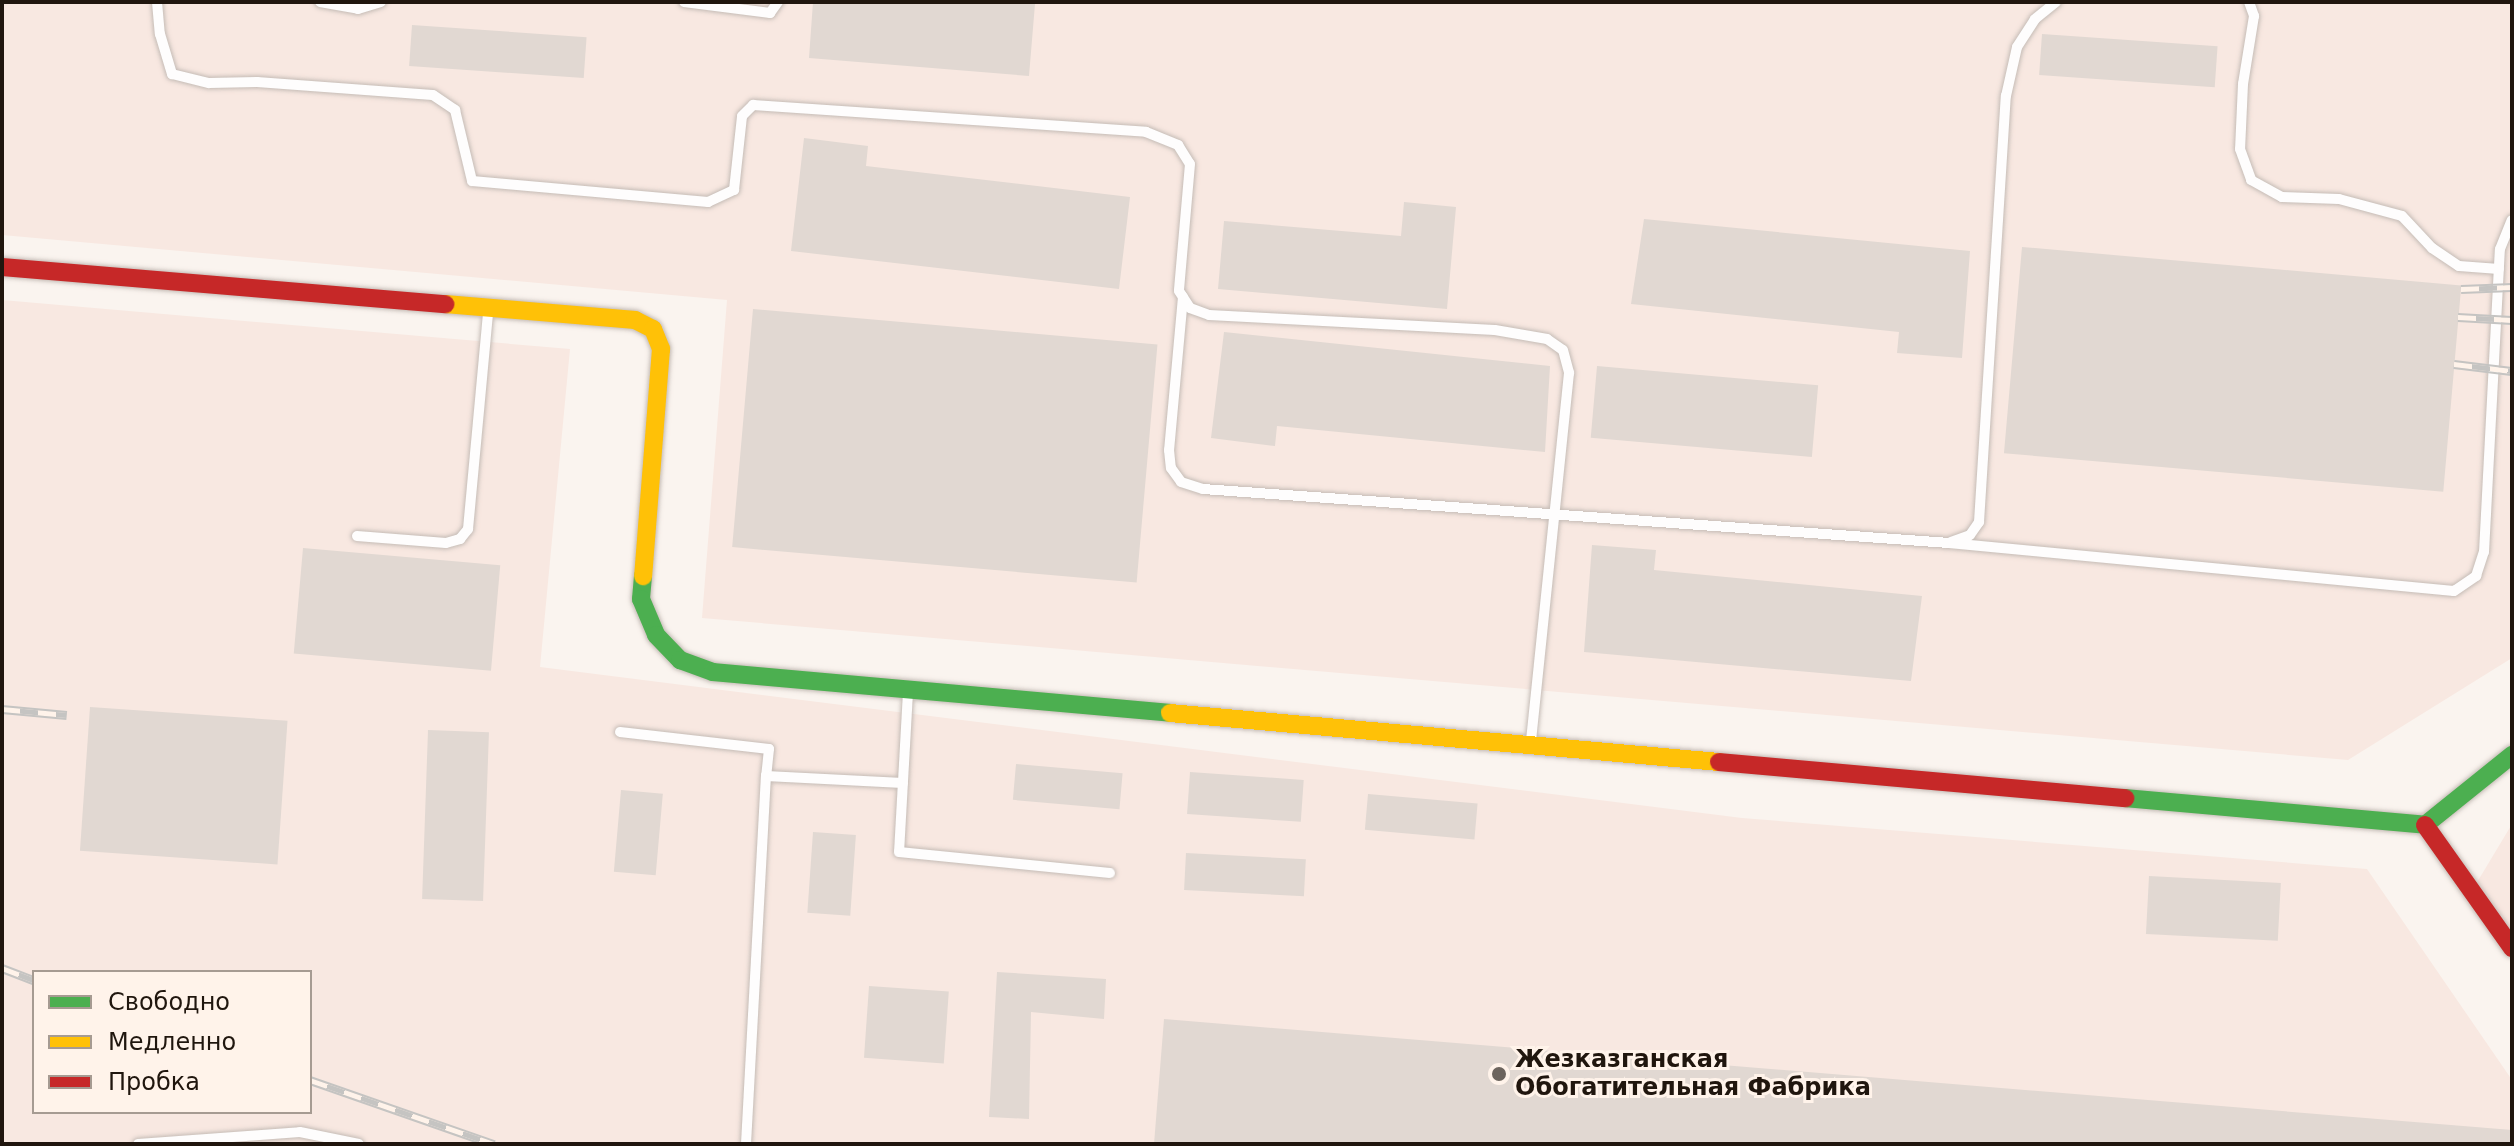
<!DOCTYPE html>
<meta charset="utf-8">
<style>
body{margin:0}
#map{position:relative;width:2514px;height:1146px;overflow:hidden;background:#faf4ef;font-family:"DejaVu Sans",sans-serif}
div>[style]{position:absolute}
.industrial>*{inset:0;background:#f8e8e1}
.building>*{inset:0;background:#e1d8d2;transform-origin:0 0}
.roads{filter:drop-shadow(0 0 2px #c5bcb6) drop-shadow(0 0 2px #c5bcb6)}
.lane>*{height:10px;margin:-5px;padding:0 5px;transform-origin:5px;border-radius:5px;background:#fefdfd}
.fast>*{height:18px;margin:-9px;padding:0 9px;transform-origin:9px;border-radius:9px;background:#4caf50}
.slow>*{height:18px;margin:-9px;padding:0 9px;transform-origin:9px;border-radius:9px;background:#ffc107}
.jam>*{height:18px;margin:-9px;padding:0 9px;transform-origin:9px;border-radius:9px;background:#c62828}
.rail>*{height:9px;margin-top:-4.5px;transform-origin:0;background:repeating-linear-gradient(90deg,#fff3ea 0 18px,#c5c4c2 0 36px);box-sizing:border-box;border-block:2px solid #c5c4c2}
.dots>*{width:22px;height:22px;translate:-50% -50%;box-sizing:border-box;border:4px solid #fff3ea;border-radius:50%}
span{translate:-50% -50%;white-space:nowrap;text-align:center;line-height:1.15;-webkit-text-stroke:6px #fff3ea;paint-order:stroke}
.poi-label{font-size:24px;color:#20160e;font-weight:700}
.left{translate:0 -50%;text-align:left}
.frame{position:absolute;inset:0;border:4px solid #20160e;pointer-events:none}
.legend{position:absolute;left:32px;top:970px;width:280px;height:144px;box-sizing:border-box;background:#fff3ea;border:2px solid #a69b92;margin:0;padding:10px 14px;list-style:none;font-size:24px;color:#20160e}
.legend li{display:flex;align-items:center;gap:16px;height:40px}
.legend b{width:40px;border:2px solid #a69b92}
</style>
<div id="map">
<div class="industrial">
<i style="clip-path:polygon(2px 2px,2512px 2px,2512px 658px,2348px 760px,702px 618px,727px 300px,2px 235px)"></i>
<i style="clip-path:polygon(evenodd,2px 300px,570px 349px,540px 667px,1742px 818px,2367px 869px,2512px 1080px,2512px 1144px,2px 1144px,2px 300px,34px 972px,310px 972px,310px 1112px,34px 1112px,34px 972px)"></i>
<i style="clip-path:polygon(2512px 824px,2512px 934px,2476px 884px)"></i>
</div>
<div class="building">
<i style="clip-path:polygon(813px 2px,1035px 4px,1029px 76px,809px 58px)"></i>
<i style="left:412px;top:25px;width:175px;height:41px;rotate:4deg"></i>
<i style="left:2042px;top:34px;width:176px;height:41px;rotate:4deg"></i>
<i style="clip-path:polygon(804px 138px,868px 146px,866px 166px,1130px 197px,1119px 289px,791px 251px)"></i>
<i style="clip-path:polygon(1404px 202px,1456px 207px,1447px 309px,1218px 289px,1224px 221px,1401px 236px)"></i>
<i style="clip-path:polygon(1644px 219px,1970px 251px,1962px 358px,1897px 353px,1899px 332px,1631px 304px)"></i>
<i style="left:2022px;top:247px;width:441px;height:207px;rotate:5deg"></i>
<i style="left:753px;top:309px;width:406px;height:239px;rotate:5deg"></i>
<i style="clip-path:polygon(1224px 332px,1550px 366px,1545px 452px,1277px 426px,1275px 446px,1211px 438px)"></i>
<i style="left:1597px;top:366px;width:222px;height:72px;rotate:5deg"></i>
<i style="clip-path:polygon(1592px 545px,1656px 550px,1654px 570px,1922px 596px,1911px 681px,1584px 652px)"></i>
<i style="left:303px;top:548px;width:198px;height:106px;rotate:5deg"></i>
<i style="left:90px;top:707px;width:198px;height:144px;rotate:4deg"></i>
<i style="left:428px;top:730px;width:61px;height:169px;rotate:2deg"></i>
<i style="left:1016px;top:764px;width:107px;height:36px;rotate:5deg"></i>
<i style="left:1190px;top:772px;width:114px;height:42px;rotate:4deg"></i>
<i style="left:621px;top:790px;width:42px;height:82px;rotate:5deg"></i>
<i style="left:1368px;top:794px;width:110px;height:36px;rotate:5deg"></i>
<i style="left:813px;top:832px;width:43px;height:81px;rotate:4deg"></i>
<i style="left:1186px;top:853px;width:120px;height:37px;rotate:3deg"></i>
<i style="left:2149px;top:876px;width:132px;height:58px;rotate:3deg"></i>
<i style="clip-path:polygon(997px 972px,1106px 979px,1104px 1019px,1031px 1012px,1029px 1119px,989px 1117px)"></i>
<i style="left:869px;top:986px;width:80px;height:72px;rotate:4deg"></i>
<i style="clip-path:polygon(1164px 1019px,2512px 1130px,2512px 1144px,1154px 1144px)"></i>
</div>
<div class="roads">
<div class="lane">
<i style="left:157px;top:2px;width:32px;rotate:85deg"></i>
<i style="left:160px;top:34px;width:42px;rotate:73.3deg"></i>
<i style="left:172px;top:74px;width:38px;rotate:14deg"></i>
<i style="left:209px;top:83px;width:48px;rotate:-1.2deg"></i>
<i style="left:257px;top:82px;width:176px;rotate:4.2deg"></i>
<i style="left:433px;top:95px;width:27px;rotate:34deg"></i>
<i style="left:455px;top:110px;width:73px;rotate:76.5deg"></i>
<i style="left:472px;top:181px;width:237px;rotate:5.1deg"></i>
<i style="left:708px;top:202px;width:29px;rotate:-25deg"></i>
<i style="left:734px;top:190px;width:74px;rotate:-83.8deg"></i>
<i style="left:742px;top:116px;width:16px;rotate:-45deg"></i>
<i style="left:753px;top:105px;width:394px;rotate:3.9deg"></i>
<i style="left:1146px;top:132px;width:35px;rotate:22deg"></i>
<i style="left:1178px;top:145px;width:22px;rotate:58deg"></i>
<i style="left:1190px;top:164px;width:127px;rotate:95deg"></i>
<i style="left:1179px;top:291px;width:20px;rotate:57deg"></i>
<i style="left:1190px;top:308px;width:20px;rotate:20deg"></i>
<i style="left:1209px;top:315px;width:286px;rotate:3deg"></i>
<i style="left:1495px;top:330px;width:53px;rotate:9.8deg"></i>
<i style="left:1547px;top:339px;width:19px;rotate:35deg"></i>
<i style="left:1563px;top:350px;width:24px;rotate:75deg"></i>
<i style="left:1569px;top:373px;width:372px;rotate:95.9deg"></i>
<i style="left:320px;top:2px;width:39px;rotate:10deg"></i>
<i style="left:358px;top:9px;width:24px;rotate:-17deg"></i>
<i style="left:684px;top:2px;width:87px;rotate:7.3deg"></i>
<i style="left:770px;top:13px;width:14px;rotate:-54deg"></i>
<i style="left:2249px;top:2px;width:15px;rotate:70deg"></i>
<i style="left:2254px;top:16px;width:69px;rotate:99.2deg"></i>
<i style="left:2243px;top:84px;width:65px;rotate:92.6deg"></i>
<i style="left:2240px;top:149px;width:33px;rotate:70deg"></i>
<i style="left:2251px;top:180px;width:35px;rotate:29deg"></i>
<i style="left:2282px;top:197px;width:57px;rotate:2deg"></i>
<i style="left:2339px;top:199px;width:65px;rotate:15.1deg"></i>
<i style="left:2402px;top:216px;width:44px;rotate:46.8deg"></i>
<i style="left:2432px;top:248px;width:32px;rotate:34deg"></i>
<i style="left:2459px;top:266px;width:40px;rotate:4.3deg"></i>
<i style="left:1183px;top:297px;width:154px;rotate:95.2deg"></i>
<i style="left:1169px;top:450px;width:18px;rotate:84deg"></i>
<i style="left:1171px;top:468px;width:17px;rotate:54deg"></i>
<i style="left:1181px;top:482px;width:23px;rotate:18deg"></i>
<i style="left:1203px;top:489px;width:748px;rotate:4.14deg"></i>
<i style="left:1949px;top:543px;width:507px;rotate:5.43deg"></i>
<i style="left:2454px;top:591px;width:27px;rotate:-34deg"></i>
<i style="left:2476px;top:576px;width:25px;rotate:-72deg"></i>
<i style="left:2484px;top:552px;width:303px;rotate:-87deg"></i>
<i style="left:2500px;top:249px;width:31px;rotate:-68deg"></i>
<i style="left:357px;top:536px;width:89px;rotate:4.5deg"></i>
<i style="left:446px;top:543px;width:15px;rotate:-16deg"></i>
<i style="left:460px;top:539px;width:13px;rotate:-51deg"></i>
<i style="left:468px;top:529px;width:217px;rotate:-84.7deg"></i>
<i style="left:1951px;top:542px;width:20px;rotate:-20deg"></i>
<i style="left:1970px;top:535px;width:16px;rotate:-55deg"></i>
<i style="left:1979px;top:522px;width:427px;rotate:-86.4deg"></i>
<i style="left:2006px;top:96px;width:50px;rotate:-77.3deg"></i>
<i style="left:2017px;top:47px;width:33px;rotate:-57deg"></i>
<i style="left:2035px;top:19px;width:27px;rotate:-39deg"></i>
<i style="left:908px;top:692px;width:160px;rotate:93.2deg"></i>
<i style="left:899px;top:852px;width:212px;rotate:5.7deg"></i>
<i style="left:620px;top:732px;width:150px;rotate:6.5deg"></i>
<i style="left:769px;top:749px;width:27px;rotate:96deg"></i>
<i style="left:766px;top:776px;width:137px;rotate:2.9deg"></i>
<i style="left:138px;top:1144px;width:162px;rotate:-4.2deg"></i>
<i style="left:300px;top:1132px;width:60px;rotate:11.5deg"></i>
<i style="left:746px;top:1144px;width:369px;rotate:-86.9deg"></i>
</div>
<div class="fast">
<i style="left:643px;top:576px;width:23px;rotate:95deg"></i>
<i style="left:641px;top:599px;width:39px;rotate:67deg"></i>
<i style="left:656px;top:635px;width:35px;rotate:46deg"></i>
<i style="left:680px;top:660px;width:35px;rotate:20deg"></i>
<i style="left:713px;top:672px;width:459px;rotate:5.1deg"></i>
<i style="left:2125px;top:798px;width:301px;rotate:5.1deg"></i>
<i style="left:2425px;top:825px;width:112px;rotate:-38.8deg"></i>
</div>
<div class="slow">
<i style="left:445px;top:304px;width:191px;rotate:4.8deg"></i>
<i style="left:635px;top:320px;width:20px;rotate:27deg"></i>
<i style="left:653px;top:329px;width:22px;rotate:68deg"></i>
<i style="left:661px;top:349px;width:228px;rotate:94.5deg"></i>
<i style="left:1170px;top:713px;width:551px;rotate:5.1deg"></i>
</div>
<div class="jam">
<i style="left:2px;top:267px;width:445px;rotate:4.8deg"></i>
<i style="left:1719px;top:762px;width:408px;rotate:5.1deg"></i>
<i style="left:2425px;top:825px;width:151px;rotate:54.7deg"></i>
</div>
</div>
<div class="rail">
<i style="left:2461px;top:289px;width:51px;rotate:-2.2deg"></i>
<i style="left:2458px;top:317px;width:54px;rotate:3.2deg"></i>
<i style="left:2454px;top:364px;width:58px;rotate:6.9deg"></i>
<i style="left:2px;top:709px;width:65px;rotate:5.3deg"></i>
<i style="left:2px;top:968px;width:34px;rotate:21deg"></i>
<i style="left:310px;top:1080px;width:195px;rotate:19.2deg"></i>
</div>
<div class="dots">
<i style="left:1499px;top:1074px;background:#6c645d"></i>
</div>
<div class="poi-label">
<span class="left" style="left:1515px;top:1074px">Жезказганская<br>Обогатительная Фабрика</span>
</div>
<div class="frame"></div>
<ul class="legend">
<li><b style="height:10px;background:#4caf50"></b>Свободно</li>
<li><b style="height:10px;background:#ffc107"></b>Медленно</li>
<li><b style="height:10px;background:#c62828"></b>Пробка</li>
</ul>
</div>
